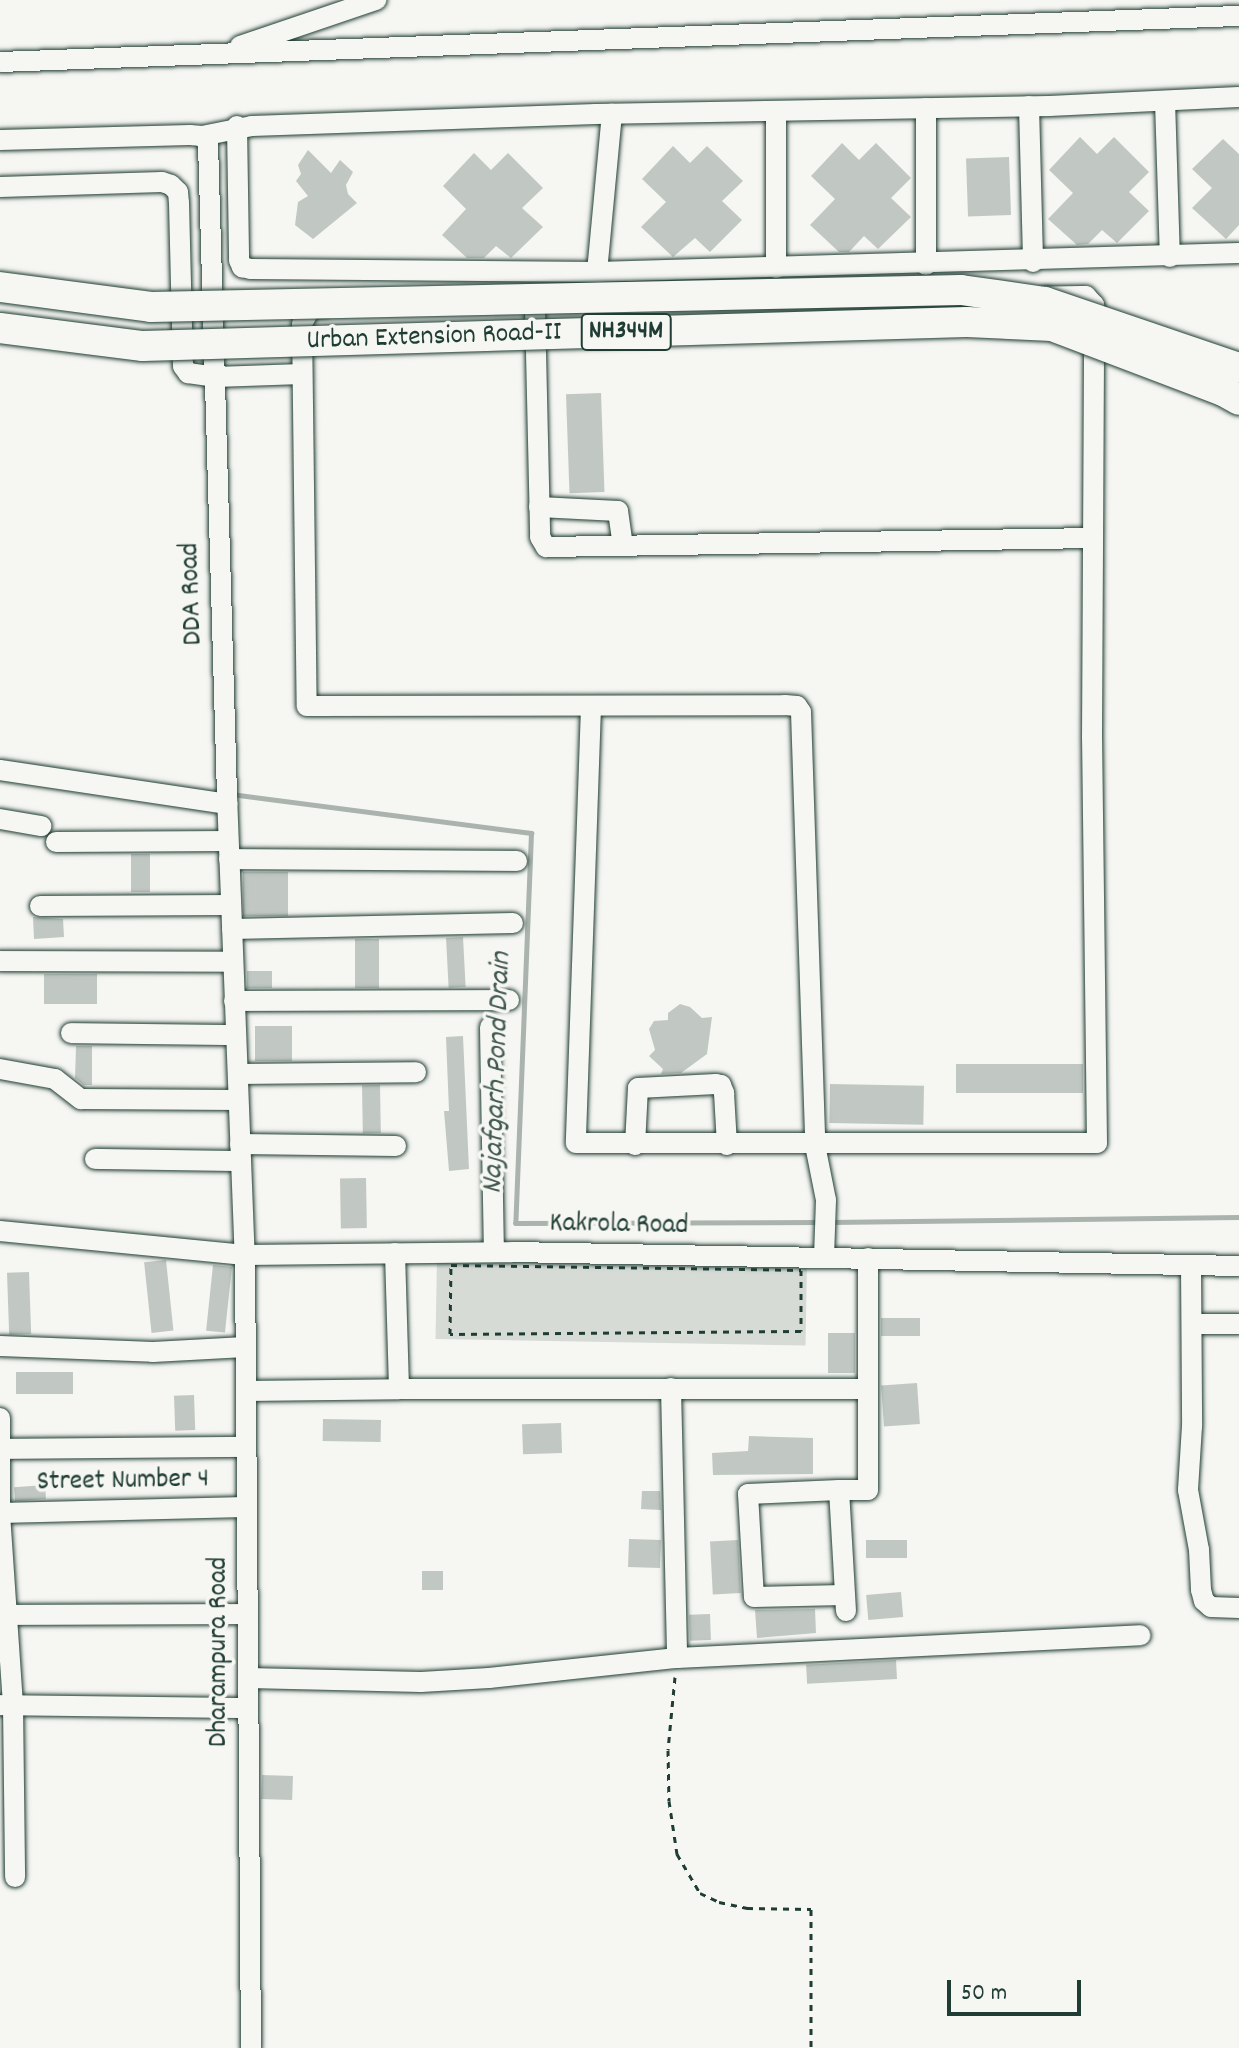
<!DOCTYPE html>
<style>
body{margin:0}
#map{position:relative;width:1239px;height:2048px;overflow:hidden;background:#f6f6f2;font-family:Dekko,sans-serif}
div>[style]{position:absolute}
.green>*{inset:0;background:#d6dbd6;transform-origin:0 0}
.stream>*{height:5px;margin:-2.5px;padding:0 2.5px;transform-origin:2.5px;border-radius:2.5px;background:#aab3ae}
.building>*{inset:0;background:#c1c8c3;transform-origin:0 0}
.path>*{height:3px;margin-top:-1.5px;transform-origin:0;background:repeating-linear-gradient(90deg,#1f3d34 0 6px,transparent 0 12px)}
.roads{filter:drop-shadow(0 0 2px #1f3d34) drop-shadow(0 0 2px #1f3d34)}
.minor>*{height:20px;margin:-10px;padding:0 10px;transform-origin:10px;border-radius:10px;background:#f6f6f2}
.bridges{filter:drop-shadow(0 0 2px #1f3d34) drop-shadow(0 0 2px #1f3d34)}
.highway-bridge>*{height:30px;margin:-15px;padding:0 15px;transform-origin:15px;border-radius:15px;background:#f6f6f2}
span{translate:-50% -50%;white-space:nowrap;text-align:center;line-height:1.15;-webkit-text-stroke:7px #f6f6f2;paint-order:stroke}
.shield-label span{padding:2px 6px;background:#f6f6f2;border:2px solid;border-radius:6px;-webkit-text-stroke-width:0}
.shield-label{font-size:26px;color:#1f3d34;font-weight:700}
.street-label{font-size:28px;color:#1f3d34}
.water-label{font-size:30px;color:#425a52;font-style:italic}
.scale{position:absolute;left:947px;top:1980px;width:134px;height:36px;box-sizing:border-box;border:4px solid #1f3d34;border-top:0;padding-left:10px;font-size:24px;line-height:28px;white-space:nowrap;color:#1f3d34;-webkit-text-stroke:6px #f6f6f2;paint-order:stroke}
</style>
<div id="map">
<div class="green">
<i style="left:437px;top:1257px;width:370px;height:82px;rotate:1deg"></i>
</div>
<div class="stream">
<i style="left:231px;top:794px;width:303px;rotate:7.4deg"></i>
<i style="left:531px;top:833px;width:390px;rotate:92.3deg"></i>
<i style="left:515px;top:1223px;width:305px;rotate:-0.2deg"></i>
<i style="left:830px;top:1222px;width:409px;rotate:-0.7deg"></i>
</div>
<div class="building">
<i style="clip-path:polygon(1080px 137px,1097px 154px,1114px 137px,1149px 172px,1129px 192px,1149px 211px,1117px 243px,1102px 230px,1088px 244px,1077px 245px,1048px 219px,1073px 193px,1049px 170px)"></i>
<i style="clip-path:polygon(1223px 139px,1239px 154px,1239px 225px,1226px 239px,1192px 208px,1212px 188px,1192px 169px)"></i>
<i style="clip-path:polygon(842px 143px,859px 160px,876px 143px,911px 178px,891px 198px,911px 217px,878px 249px,864px 236px,849px 252px,839px 252px,810px 225px,835px 199px,811px 176px)"></i>
<i style="clip-path:polygon(673px 146px,690px 163px,707px 146px,743px 181px,722px 201px,742px 220px,710px 252px,695px 238px,673px 257px,641px 227px,666px 202px,642px 179px)"></i>
<i style="clip-path:polygon(308px 150px,331px 173px,340px 160px,353px 172px,346px 185px,348px 194px,357px 203px,313px 239px,295px 225px,298px 202px,308px 196px,296px 181px,301px 174px,298px 165px)"></i>
<i style="clip-path:polygon(474px 153px,491px 170px,508px 153px,543px 188px,522px 208px,543px 227px,511px 258px,496px 246px,484px 258px,467px 258px,442px 235px,466px 209px,443px 186px)"></i>
<i style="left:1009px;top:157px;width:58px;height:43px;rotate:88deg"></i>
<i style="left:601px;top:393px;width:99px;height:35px;rotate:88deg"></i>
<i style="left:150px;top:854px;width:38px;height:19px;rotate:90deg"></i>
<i style="left:243px;top:872px;width:45px;height:44px"></i>
<i style="clip-path:polygon(33px 917px,63px 919px,64px 937px,34px 939px)"></i>
<i style="left:463px;top:937px;width:50px;height:17px;rotate:87deg"></i>
<i style="left:355px;top:939px;width:24px;height:49px"></i>
<i style="left:247px;top:971px;width:25px;height:17px"></i>
<i style="left:44px;top:974px;width:53px;height:30px"></i>
<i style="clip-path:polygon(680px 1004px,690px 1007px,702px 1018px,712px 1017px,707px 1054px,681px 1073px,661px 1074px,663px 1069px,649px 1056px,655px 1050px,649px 1029px,654px 1021px,668px 1020px,668px 1013px)"></i>
<i style="left:255px;top:1026px;width:37px;height:35px"></i>
<i style="clip-path:polygon(463px 1036px,469px 1169px,449px 1171px,444px 1111px,449px 1111px,446px 1037px)"></i>
<i style="clip-path:polygon(76px 1046px,92px 1046px,92px 1085px,84px 1085px,75px 1078px)"></i>
<i style="left:1083px;top:1064px;width:29px;height:127px;rotate:90deg"></i>
<i style="left:830px;top:1084px;width:94px;height:39px;rotate:1deg"></i>
<i style="left:380px;top:1085px;width:48px;height:18px;rotate:89deg"></i>
<i style="left:366px;top:1178px;width:50px;height:26px;rotate:89deg"></i>
<i style="left:166px;top:1260px;width:71px;height:22px;rotate:84deg"></i>
<i style="left:213px;top:1265px;width:19px;height:66px;rotate:6deg"></i>
<i style="left:29px;top:1272px;width:62px;height:22px;rotate:88deg"></i>
<i style="left:920px;top:1318px;width:18px;height:39px;rotate:90deg"></i>
<i style="left:828px;top:1333px;width:27px;height:40px"></i>
<i style="left:73px;top:1372px;width:22px;height:57px;rotate:90deg"></i>
<i style="left:917px;top:1383px;width:41px;height:36px;rotate:86deg"></i>
<i style="left:194px;top:1395px;width:35px;height:20px;rotate:88deg"></i>
<i style="left:323px;top:1419px;width:58px;height:22px;rotate:1deg"></i>
<i style="left:561px;top:1423px;width:30px;height:39px;rotate:88deg"></i>
<i style="clip-path:polygon(749px 1436px,813px 1438px,813px 1474px,713px 1475px,712px 1453px,748px 1451px)"></i>
<i style="left:45px;top:1485px;width:14px;height:31px;rotate:86deg"></i>
<i style="clip-path:polygon(642px 1491px,660px 1491px,661px 1510px,641px 1509px)"></i>
<i style="left:629px;top:1539px;width:32px;height:28px;rotate:2deg"></i>
<i style="left:738px;top:1540px;width:53px;height:28px;rotate:87deg"></i>
<i style="left:866px;top:1540px;width:41px;height:18px"></i>
<i style="left:422px;top:1571px;width:21px;height:19px"></i>
<i style="left:901px;top:1592px;width:25px;height:35px;rotate:85deg"></i>
<i style="clip-path:polygon(815px 1609px,816px 1633px,757px 1638px,755px 1610px)"></i>
<i style="left:710px;top:1614px;width:26px;height:21px;rotate:88deg"></i>
<i style="left:896px;top:1660px;width:19px;height:90px;rotate:87deg"></i>
<i style="left:262px;top:1775px;width:31px;height:24px;rotate:2deg"></i>
</div>
<div class="path">
<i style="left:451px;top:1265px;width:350px;rotate:0.8deg"></i>
<i style="left:801px;top:1270px;width:61px;rotate:90deg"></i>
<i style="left:801px;top:1331px;width:351px;rotate:179.5deg"></i>
<i style="left:450px;top:1334px;width:69px;rotate:-89.2deg"></i>
<i style="left:675px;top:1677px;width:73px;rotate:95.5deg"></i>
<i style="left:668px;top:1750px;width:51px;rotate:88.9deg"></i>
<i style="left:669px;top:1801px;width:54px;rotate:81.4deg"></i>
<i style="left:677px;top:1854px;width:45px;rotate:59.5deg"></i>
<i style="left:700px;top:1893px;width:21px;rotate:25deg"></i>
<i style="left:719px;top:1902px;width:29px;rotate:12deg"></i>
<i style="left:747px;top:1908px;width:64px;rotate:0.9deg"></i>
<i style="left:811px;top:1909px;width:139px;rotate:90deg"></i>
</div>
<div class="roads">
<div class="minor">
<i style="left:240px;top:46px;width:144px;rotate:-18.7deg"></i>
<i style="left:0;top:62px;width:1240px;rotate:-2.13deg"></i>
<i style="left:1165px;top:101px;width:156px;rotate:88.2deg"></i>
<i style="left:1029px;top:106px;width:156px;rotate:88.5deg"></i>
<i style="left:926px;top:108px;width:157px;rotate:90deg"></i>
<i style="left:237px;top:126px;width:134px;rotate:89.1deg"></i>
<i style="left:239px;top:260px;width:8px;rotate:67deg"></i>
<i style="left:242px;top:267px;width:9px;rotate:13deg"></i>
<i style="left:251px;top:269px;width:346px;rotate:0.5deg"></i>
<i style="left:597px;top:272px;width:642px;rotate:-1.7deg"></i>
<i style="left:202px;top:136px;width:51px;rotate:-11.3deg"></i>
<i style="left:252px;top:126px;width:344px;rotate:-2deg"></i>
<i style="left:596px;top:114px;width:453px;rotate:-1deg"></i>
<i style="left:1049px;top:106px;width:190px;rotate:-2.7deg"></i>
<i style="left:0;top:140px;width:190px;rotate:-1.5deg"></i>
<i style="left:190px;top:135px;width:12px;rotate:5deg"></i>
<i style="left:202px;top:136px;width:9px;rotate:49deg"></i>
<i style="left:208px;top:143px;width:652px;rotate:88.33deg"></i>
<i style="left:227px;top:795px;width:460px;rotate:87.8deg"></i>
<i style="left:245px;top:1255px;width:793px;rotate:89.57deg"></i>
<i style="left:0;top:187px;width:162px;rotate:-1.8deg"></i>
<i style="left:162px;top:182px;width:9px;rotate:18deg"></i>
<i style="left:171px;top:185px;width:10px;rotate:45deg"></i>
<i style="left:178px;top:192px;width:11px;rotate:85deg"></i>
<i style="left:179px;top:203px;width:163px;rotate:88.6deg"></i>
<i style="left:183px;top:366px;width:9px;rotate:54deg"></i>
<i style="left:188px;top:373px;width:27px;rotate:8deg"></i>
<i style="left:215px;top:377px;width:87px;rotate:-2deg"></i>
<i style="left:776px;top:268px;width:157px;rotate:-90deg"></i>
<i style="left:597px;top:272px;width:159px;rotate:-84.6deg"></i>
<i style="left:324px;top:307px;width:13px;rotate:180deg"></i>
<i style="left:311px;top:307px;width:19px;rotate:118deg"></i>
<i style="left:302px;top:324px;width:382px;rotate:89.3deg"></i>
<i style="left:307px;top:706px;width:478px;rotate:-0.1deg"></i>
<i style="left:785px;top:705px;width:12px;rotate:5deg"></i>
<i style="left:797px;top:706px;width:7px;rotate:56deg"></i>
<i style="left:801px;top:712px;width:433px;rotate:88.1deg"></i>
<i style="left:815px;top:1145px;width:56px;rotate:78.7deg"></i>
<i style="left:826px;top:1200px;width:58px;rotate:92deg"></i>
<i style="left:535px;top:308px;width:229px;rotate:88.7deg"></i>
<i style="left:540px;top:537px;width:12px;rotate:59deg"></i>
<i style="left:546px;top:547px;width:546px;rotate:-0.94deg"></i>
<i style="left:539px;top:507px;width:79px;rotate:2.9deg"></i>
<i style="left:618px;top:511px;width:35px;rotate:82deg"></i>
<i style="left:591px;top:707px;width:436px;rotate:92deg"></i>
<i style="left:576px;top:1143px;width:521px"></i>
<i style="left:1097px;top:1143px;width:405px;rotate:-90.7deg"></i>
<i style="left:1092px;top:738px;width:433px;rotate:-89.7deg"></i>
<i style="left:1094px;top:305px;width:12px;rotate:-132deg"></i>
<i style="left:1086px;top:296px;width:39px;rotate:179deg"></i>
<i style="left:0;top:770px;width:230px;rotate:8.5deg"></i>
<i style="left:0;top:819px;width:42px;rotate:9.7deg"></i>
<i style="left:56px;top:842px;width:172px;rotate:-0.3deg"></i>
<i style="left:229px;top:859px;width:288px;rotate:0.4deg"></i>
<i style="left:40px;top:906px;width:191px;rotate:-0.3deg"></i>
<i style="left:232px;top:929px;width:281px;rotate:-1.2deg"></i>
<i style="left:0;top:961px;width:233px;rotate:0.2deg"></i>
<i style="left:234px;top:1001px;width:275px;rotate:-0.2deg"></i>
<i style="left:490px;top:1027px;width:225px;rotate:89deg"></i>
<i style="left:71px;top:1033px;width:165px;rotate:0.7deg"></i>
<i style="left:0;top:1069px;width:56px;rotate:10.3deg"></i>
<i style="left:55px;top:1079px;width:33px;rotate:38deg"></i>
<i style="left:81px;top:1099px;width:157px;rotate:0.4deg"></i>
<i style="left:238px;top:1074px;width:178px;rotate:-0.6deg"></i>
<i style="left:240px;top:1144px;width:156px;rotate:0.7deg"></i>
<i style="left:635px;top:1145px;width:57px;rotate:-87deg"></i>
<i style="left:638px;top:1088px;width:78px;rotate:-2.9deg"></i>
<i style="left:716px;top:1084px;width:5px;rotate:11deg"></i>
<i style="left:721px;top:1085px;width:9px;rotate:69deg"></i>
<i style="left:724px;top:1093px;width:52px;rotate:86.7deg"></i>
<i style="left:95px;top:1159px;width:146px;rotate:0.8deg"></i>
<i style="left:0;top:1231px;width:246px;rotate:5.6deg"></i>
<i style="left:245px;top:1255px;width:267px;rotate:-0.6deg"></i>
<i style="left:512px;top:1252px;width:727px;rotate:1.1deg"></i>
<i style="left:395px;top:1253px;width:136px;rotate:88.3deg"></i>
<i style="left:399px;top:1389px;width:467px"></i>
<i style="left:1191px;top:1265px;width:161px;rotate:89.6deg"></i>
<i style="left:1192px;top:1426px;width:64px;rotate:93.6deg"></i>
<i style="left:1188px;top:1490px;width:61px;rotate:79.6deg"></i>
<i style="left:1199px;top:1550px;width:40px;rotate:87.1deg"></i>
<i style="left:1201px;top:1590px;width:11px;rotate:75deg"></i>
<i style="left:1204px;top:1601px;width:9px;rotate:41deg"></i>
<i style="left:1211px;top:1607px;width:28px;rotate:2deg"></i>
<i style="left:1192px;top:1324px;width:47px"></i>
<i style="left:0;top:1346px;width:153px;rotate:2.2deg"></i>
<i style="left:153px;top:1352px;width:92px;rotate:-3.1deg"></i>
<i style="left:671px;top:1388px;width:270px;rotate:88.7deg"></i>
<i style="left:677px;top:1658px;width:464px;rotate:-2.8deg"></i>
<i style="left:246px;top:1391px;width:153px;rotate:-0.7deg"></i>
<i style="left:0;top:1418px;width:94px;rotate:90deg"></i>
<i style="left:0;top:1449px;width:246px;rotate:-0.5deg"></i>
<i style="left:839px;top:1490px;width:91px;rotate:177.5deg"></i>
<i style="left:748px;top:1494px;width:103px;rotate:86.7deg"></i>
<i style="left:754px;top:1597px;width:90px;rotate:-1.3deg"></i>
<i style="left:0;top:1513px;width:246px;rotate:-1.4deg"></i>
<i style="left:0;top:1514px;width:191px;rotate:86.1deg"></i>
<i style="left:13px;top:1705px;width:172px;rotate:89.3deg"></i>
<i style="left:846px;top:1611px;width:121px;rotate:-93.3deg"></i>
<i style="left:839px;top:1490px;width:29px"></i>
<i style="left:868px;top:1490px;width:232px;rotate:-90deg"></i>
<i style="left:0;top:1615px;width:247px;rotate:-0.2deg"></i>
<i style="left:248px;top:1678px;width:173px;rotate:1.3deg"></i>
<i style="left:421px;top:1682px;width:68px;rotate:-3.4deg"></i>
<i style="left:489px;top:1678px;width:189px;rotate:-6.1deg"></i>
<i style="left:0;top:1705px;width:248px;rotate:0.7deg"></i>
</div>
</div>
<div class="bridges">
<div class="highway-bridge">
<i style="left:0;top:287px;width:152px;rotate:7.5deg"></i>
<i style="left:151px;top:307px;width:810px;rotate:-1.2deg"></i>
<i style="left:961px;top:290px;width:85px;rotate:8.1deg"></i>
<i style="left:1045px;top:302px;width:205px;rotate:18.8deg"></i>
<i style="left:0;top:328px;width:144px;rotate:7.2deg"></i>
<i style="left:143px;top:346px;width:824px;rotate:-1.67deg"></i>
<i style="left:967px;top:322px;width:85px;rotate:2.7deg"></i>
<i style="left:1052px;top:326px;width:183px;rotate:20.8deg"></i>
<i style="left:1223px;top:391px;width:18px;rotate:29deg"></i>
</div>
</div>
<div class="shield-label">
<span style="left:626px;top:332px">NH344M</span>
</div>
<div class="street-label">
<span style="left:434px;top:338px;rotate:-2deg">Urban Extension Road-II</span>
<span style="left:193px;top:594px;rotate:-92deg">DDA Road</span>
<span style="left:619px;top:1226px;rotate:1deg">Kakrola Road</span>
<span style="left:123px;top:1482px;rotate:-1deg">Street Number 4</span>
<span style="left:220px;top:1652px;rotate:-90deg">Dharampura Road</span>
</div>
<div class="water-label">
<span style="left:499px;top:1073px;rotate:-88deg">Najafgarh Pond Drain</span>
</div>
<div class="scale">50 m</div>
</div>
